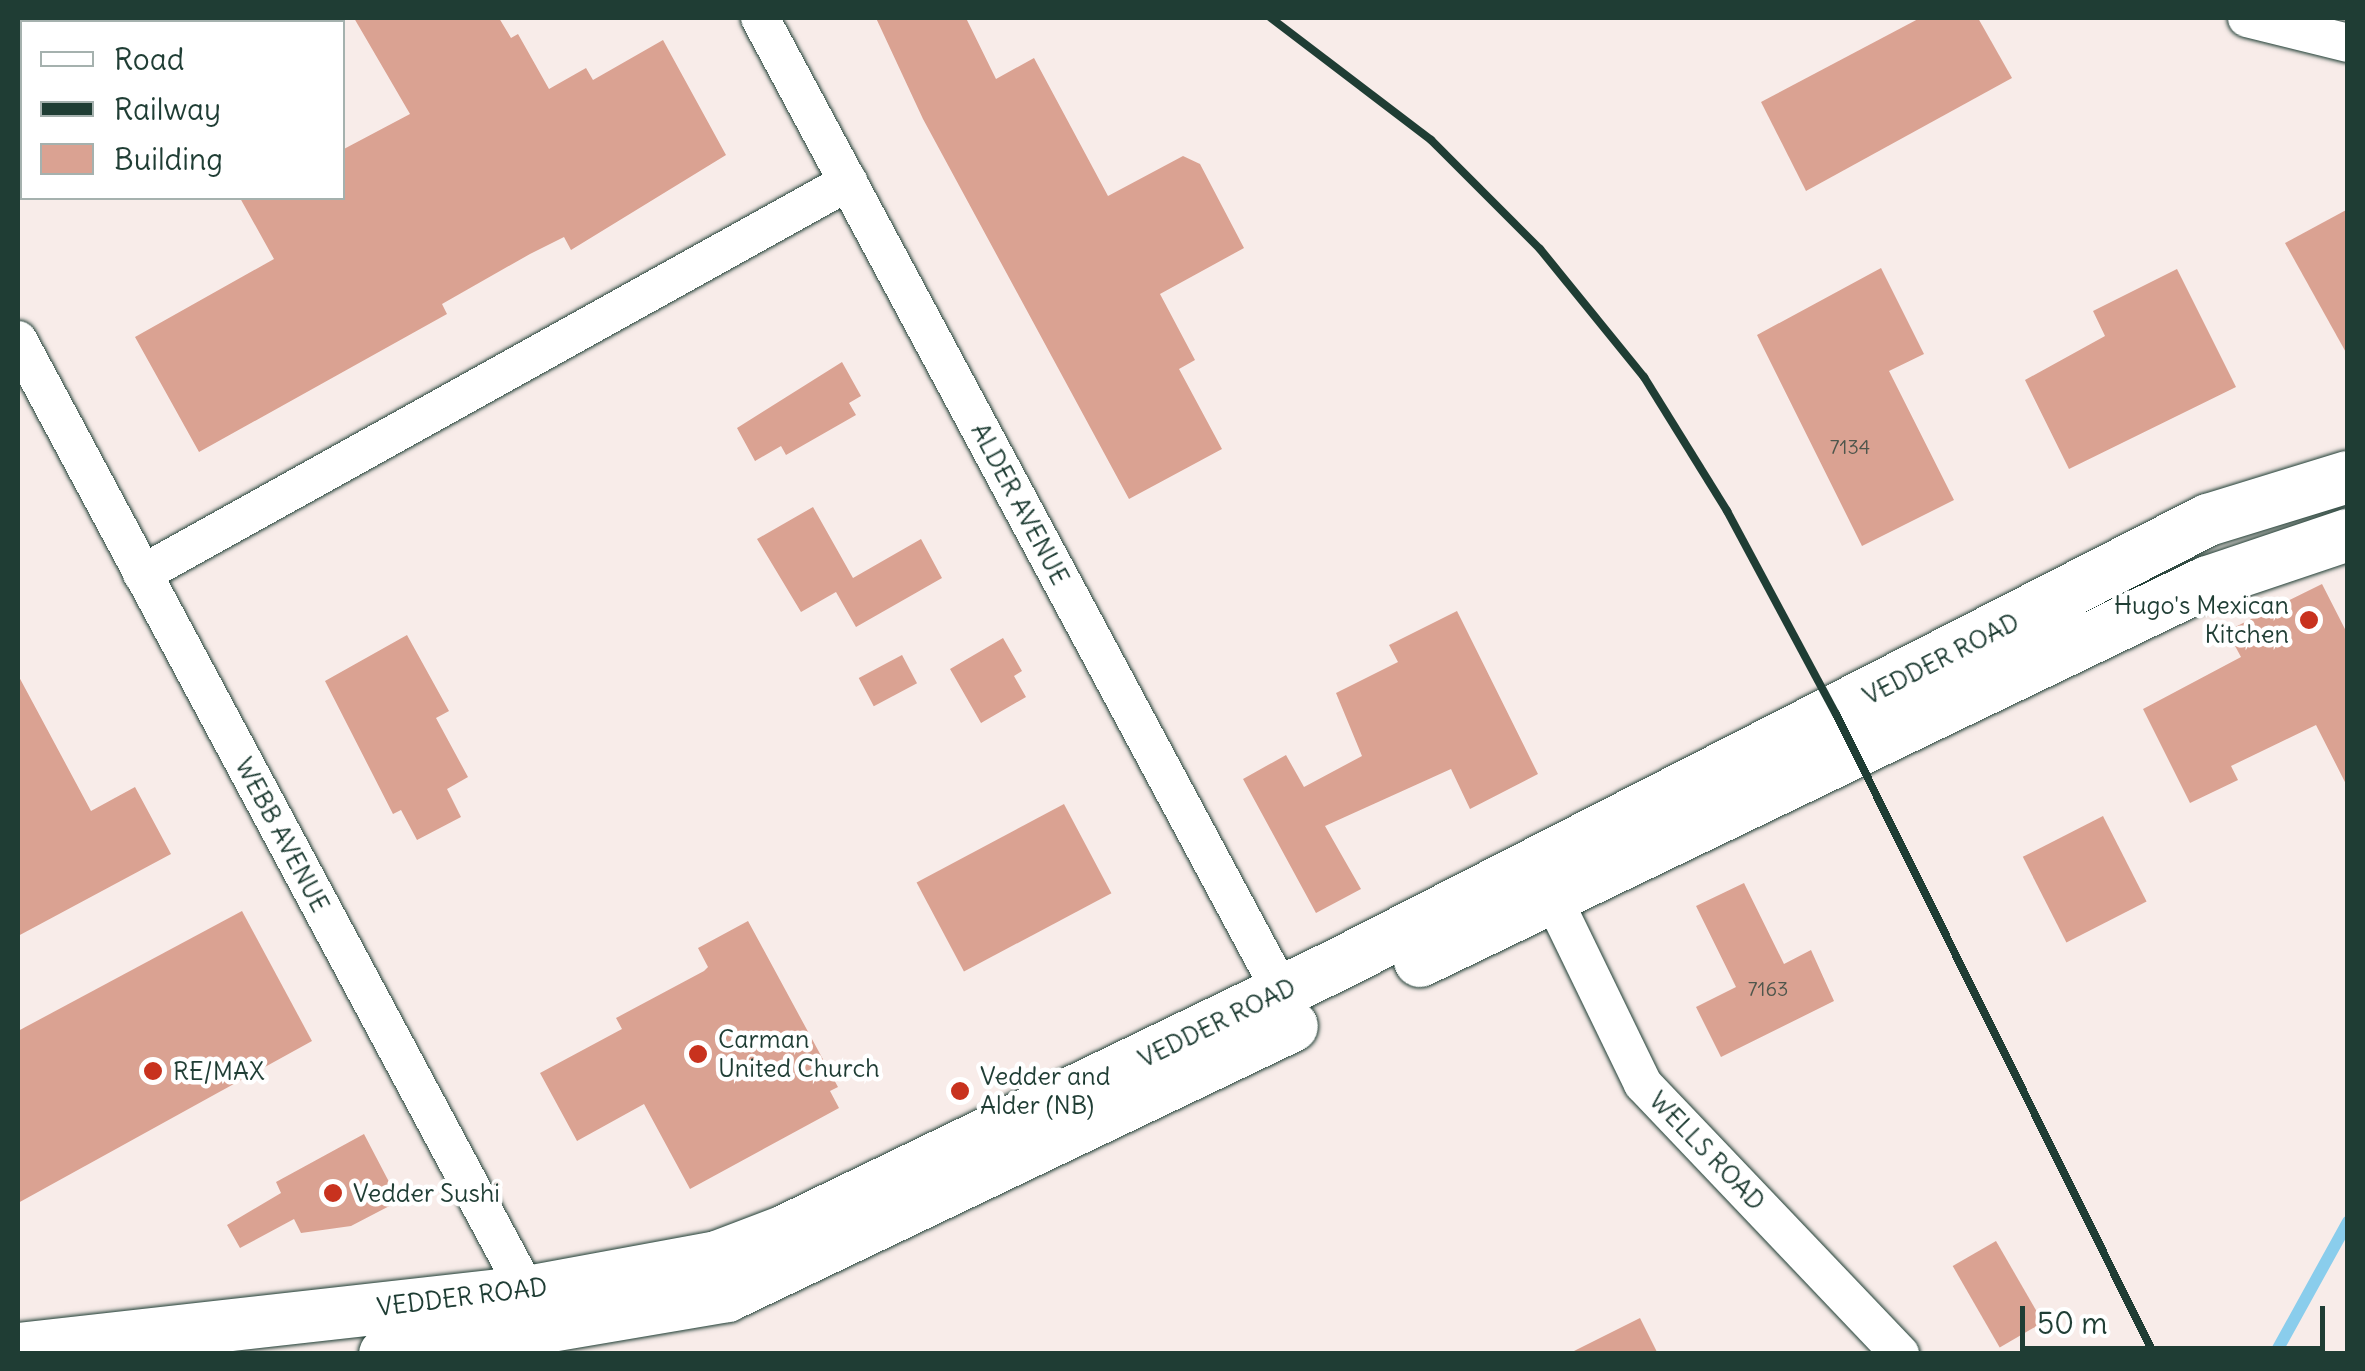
<!DOCTYPE html>
<style>
body{margin:0}
#map{position:relative;width:2365px;height:1371px;overflow:hidden;background:#f8ece9;font-family:Delius,sans-serif}
div>[style]{position:absolute}
.stream>*{height:12px;margin:-6px;padding:0 6px;transform-origin:6px;border-radius:6px;background:#8acdec}
.building>*{inset:0;background:#daa292;transform-origin:0 0}
.roads{filter:drop-shadow(0 0 2px #1f3d34) drop-shadow(0 0 2px #1f3d34)}
.minor>*{height:38px;margin:-19px;padding:0 19px;transform-origin:19px;border-radius:19px;background:#fff}
.secondary>*{height:52px;margin:-26px;padding:0 26px;transform-origin:26px;border-radius:26px;background:#fff}
.rail>*{height:8px;margin:-4px;padding:0 4px;transform-origin:4px;border-radius:4px;background:#1f3d34}
.dots>*{width:28px;height:28px;translate:-50% -50%;box-sizing:border-box;border:5px solid #fff;border-radius:50%}
span{translate:-50% -50%;white-space:nowrap;text-align:center;line-height:1.15;-webkit-text-stroke:9px #fff;paint-order:stroke}
.number-label{font-size:20px;color:#4e564c}
.number-label span{-webkit-text-stroke-width:0}
.street-label{font-size:25px;color:#1f3d34}
.poi-label{font-size:25px;color:#1f3d34}
.right{translate:-100% -50%;text-align:right}
.left{translate:0 -50%;text-align:left}
.frame{position:absolute;inset:0;border:20px solid #1f3d34;pointer-events:none}
.legend{position:absolute;left:20px;top:20px;width:325px;height:180px;box-sizing:border-box;background:#fff;border:2px solid #a5b1ae;margin:0;padding:12px 18px;list-style:none;font-size:30px;color:#1f3d34}
.legend li{display:flex;align-items:center;gap:20px;height:50px}
.legend b{width:50px;border:2px solid #a5b1ae}
.scale{position:absolute;left:2020px;top:1306px;width:305px;height:45px;box-sizing:border-box;border:5px solid #1f3d34;border-top:0;padding-left:12px;font-size:30px;line-height:35px;white-space:nowrap;color:#1f3d34;-webkit-text-stroke:8px #fff;paint-order:stroke}
</style>
<div id="map">
<div class="stream">
<i style="left:2275px;top:1354px;width:151px;rotate:-61.1deg"></i>
</div>
<div class="building">
<i style="clip-path:polygon(354px 18px,499px 18px,511px 38px,518px 34px,549px 89px,586px 68px,593px 80px,663px 40px,726px 155px,571px 250px,564px 237px,530px 254px,442px 304px,447px 314px,199px 452px,135px 337px,274px 259px,240px 198px,342px 198px,342px 150px,410px 114px)"></i>
<i style="clip-path:polygon(876px 18px,966px 18px,996px 79px,1034px 58px,1108px 196px,1183px 156px,1200px 164px,1244px 248px,1160px 294px,1195px 360px,1179px 369px,1222px 449px,1129px 499px,923px 119px)"></i>
<i style="clip-path:polygon(1920px 18px,1978px 18px,2012px 78px,1806px 191px,1761px 102px)"></i>
<i style="clip-path:polygon(2348px 209px,2348px 356px,2285px 243px)"></i>
<i style="clip-path:polygon(1881px 268px,1924px 354px,1889px 371px,1954px 500px,1862px 546px,1757px 335px)"></i>
<i style="clip-path:polygon(2177px 269px,2236px 387px,2069px 469px,2025px 380px,2105px 336px,2093px 311px)"></i>
<i style="clip-path:polygon(842px 362px,861px 396px,849px 403px,856px 415px,786px 455px,781px 446px,755px 461px,737px 428px)"></i>
<i style="clip-path:polygon(813px 507px,853px 578px,921px 539px,942px 578px,856px 627px,836px 592px,801px 612px,757px 539px)"></i>
<i style="clip-path:polygon(2322px 584px,2348px 635px,2348px 788px,2316px 725px,2231px 766px,2238px 780px,2190px 803px,2143px 709px,2241px 657px,2227px 631px)"></i>
<i style="clip-path:polygon(1457px 611px,1538px 774px,1470px 809px,1451px 769px,1325px 826px,1361px 889px,1316px 913px,1243px 779px,1286px 755px,1304px 787px,1362px 756px,1336px 693px,1398px 662px,1389px 645px)"></i>
<i style="clip-path:polygon(407px 635px,449px 711px,436px 718px,468px 777px,447px 789px,461px 817px,417px 840px,401px 810px,393px 814px,325px 681px)"></i>
<i style="clip-path:polygon(1003px 638px,1022px 671px,1014px 676px,1026px 697px,981px 723px,950px 669px)"></i>
<i style="left:902px;top:655px;width:32px;height:49px;rotate:62deg"></i>
<i style="clip-path:polygon(18px 675px,91px 811px,135px 787px,171px 854px,18px 936px)"></i>
<i style="left:1064px;top:804px;width:101px;height:167px;rotate:62deg"></i>
<i style="left:2103px;top:816px;width:96px;height:90px;rotate:63deg"></i>
<i style="clip-path:polygon(1744px 883px,1784px 964px,1811px 950px,1834px 1001px,1721px 1057px,1696px 1007px,1736px 987px,1696px 906px)"></i>
<i style="clip-path:polygon(242px 911px,312px 1041px,18px 1203px,18px 1031px)"></i>
<i style="clip-path:polygon(748px 921px,838px 1087px,830px 1091px,839px 1108px,690px 1189px,644px 1104px,577px 1141px,540px 1073px,622px 1029px,616px 1018px,704px 971px,708px 967px,698px 948px)"></i>
<i style="clip-path:polygon(364px 1134px,399px 1201px,351px 1226px,301px 1233px,294px 1219px,240px 1248px,227px 1225px,281px 1193px,276px 1182px)"></i>
<i style="left:1996px;top:1241px;width:94px;height:50px;rotate:60deg"></i>
<i style="clip-path:polygon(1640px 1318px,1658px 1354px,1568px 1354px)"></i>
</div>
<div class="roads">
<div class="minor">
<i style="left:760px;top:18px;width:1104px;rotate:61.83deg"></i>
<i style="left:2247px;top:18px;width:104px;rotate:13.9deg"></i>
<i style="left:18px;top:340px;width:1080px;rotate:61.87deg"></i>
<i style="left:527px;top:1292px;width:25px;rotate:78deg"></i>
<i style="left:142px;top:574px;width:808px;rotate:-29.04deg"></i>
<i style="left:1542px;top:876px;width:231px;rotate:64.1deg"></i>
<i style="left:1643px;top:1084px;width:373px;rotate:46.4deg"></i>
</div>
<div class="secondary">
<i style="left:1420px;top:961px;width:874px;rotate:-25.69deg"></i>
<i style="left:2208px;top:582px;width:148px;rotate:-18.6deg"></i>
<i style="left:18px;top:1349px;width:512px;rotate:-6.39deg"></i>
<i style="left:527px;top:1292px;width:193px;rotate:-10.4deg"></i>
<i style="left:717px;top:1257px;width:73px;rotate:-20.9deg"></i>
<i style="left:785px;top:1231px;width:617px;rotate:-25.73deg"></i>
<i style="left:1341px;top:963px;width:974px;rotate:-27.07deg"></i>
<i style="left:2208px;top:520px;width:146px;rotate:-17.1deg"></i>
<i style="left:385px;top:1354px;width:347px;rotate:-9.6deg"></i>
<i style="left:727px;top:1296px;width:626px;rotate:-25.54deg"></i>
</div>
</div>
<div class="rail">
<i style="left:1271px;top:18px;width:201px;rotate:37.3deg"></i>
<i style="left:1431px;top:140px;width:154px;rotate:45deg"></i>
<i style="left:1540px;top:249px;width:165px;rotate:50.9deg"></i>
<i style="left:1644px;top:377px;width:158px;rotate:58.2deg"></i>
<i style="left:1727px;top:511px;width:230px;rotate:61.8deg"></i>
<i style="left:1836px;top:714px;width:715px;rotate:63.58deg"></i>
</div>
<div class="dots">
<i style="left:2309px;top:620px;background:#c8321e"></i>
<i style="left:698px;top:1054px;background:#c8321e"></i>
<i style="left:153px;top:1071px;background:#c8321e"></i>
<i style="left:960px;top:1091px;background:#c8321e"></i>
<i style="left:333px;top:1193px;background:#c8321e"></i>
</div>
<div class="number-label">
<span style="left:1850px;top:446px">7134</span>
<span style="left:1768px;top:988px">7163</span>
</div>
<div class="street-label">
<span style="left:1020px;top:504px;rotate:62deg">ALDER AVENUE</span>
<span style="left:1941px;top:659px;rotate:-27deg">VEDDER ROAD</span>
<span style="left:282px;top:835px;rotate:62deg">WEBB AVENUE</span>
<span style="left:1217px;top:1023px;rotate:-26deg">VEDDER ROAD</span>
<span style="left:1707px;top:1151px;rotate:46deg">WELLS ROAD</span>
<span style="left:462px;top:1297px;rotate:-7deg">VEDDER ROAD</span>
</div>
<div class="poi-label">
<span class="right" style="left:2289px;top:620px">Hugo's Mexican<br>Kitchen</span>
<span class="left" style="left:718px;top:1054px">Carman<br>United Church</span>
<span class="left" style="left:173px;top:1071px">RE/MAX</span>
<span class="left" style="left:980px;top:1091px">Vedder and<br>Alder (NB)</span>
<span class="left" style="left:353px;top:1193px">Vedder Sushi</span>
</div>
<div class="frame"></div>
<ul class="legend">
<li><b style="height:12px;background:#fff"></b>Road</li>
<li><b style="height:12px;background:#1f3d34"></b>Railway</li>
<li><b style="height:28px;background:#daa292"></b>Building</li>
</ul>
<div class="scale">50 m</div>
</div>
